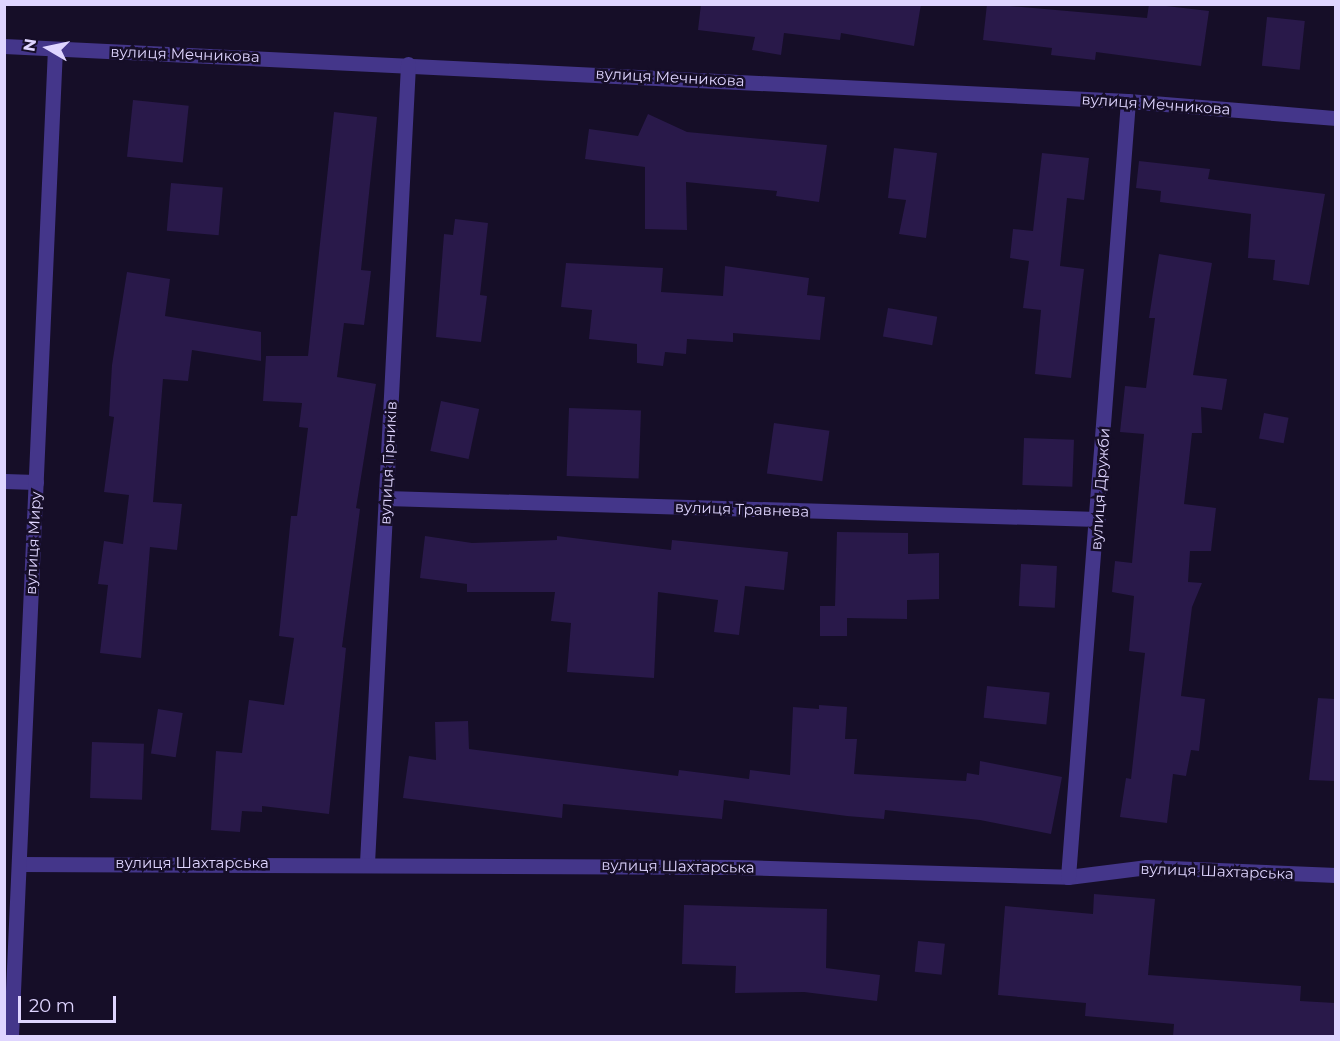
<!DOCTYPE html>
<meta charset="utf-8">
<style>
body{margin:0}
#map{position:relative;width:1340px;height:1041px;overflow:hidden;background:#160e28;font-family:Montserrat,sans-serif}
div>[style]{position:absolute}
.building>*{inset:0;background:#29194a;transform-origin:0 0}
.street>*{height:15px;margin:-7.5px;padding:0 7.5px;transform-origin:7.5px;border-radius:7.5px;background:#44368a}
span{translate:-50% -50%;white-space:nowrap;text-align:center;line-height:1.15;-webkit-text-stroke:5px #160e28;paint-order:stroke}
.street-label{font-size:15px;color:#dfd5ff}
.frame{position:absolute;inset:0;border:6px solid #dfd5ff;pointer-events:none}
.north{position:absolute;left:18px;top:18px;width:60px;height:60px;-webkit-text-stroke:4px #160e28;paint-order:stroke;rotate:279deg;font-size:16px;font-weight:700;line-height:24px;text-align:center;color:#dfd5ff}
.north::after{content:'';display:block;margin:auto;width:21px;height:27px;background:#dfd5ff;clip-path:polygon(50% 0,100% 100%,50% 72%,0 100%)}
.scale{position:absolute;left:18px;top:996px;width:98px;height:27px;box-sizing:border-box;border:3px solid #dfd5ff;border-top:0;padding-left:8px;font-size:18px;line-height:21px;white-space:nowrap;color:#dfd5ff;-webkit-text-stroke:4px #160e28;paint-order:stroke}
</style>
<div id="map">
<div class="building">
<i style="clip-path:polygon(701px 4px,921px 4px,914px 46px,841px 33px,840px 40px,784px 33px,781px 55px,752px 50px,755px 37px,698px 30px)"></i>
<i style="clip-path:polygon(987px 4px,1147px 18px,1149px 4px,1209px 11px,1201px 66px,1096px 52px,1095px 60px,1051px 55px,1052px 48px,983px 40px)"></i>
<i style="left:1267px;top:17px;width:38px;height:49px;rotate:6deg"></i>
<i style="left:133px;top:100px;width:56px;height:57px;rotate:6deg"></i>
<i style="clip-path:polygon(334px 112px,377px 117px,361px 270px,371px 271px,364px 325px,344px 323px,337px 377px,376px 384px,356px 508px,360px 509px,342px 647px,346px 648px,329px 814px,262px 806px,262px 812px,242px 811px,240px 832px,211px 830px,216px 751px,242px 753px,249px 700px,284px 705px,294px 638px,279px 636px,291px 516px,297px 516px,308px 428px,299px 427px,302px 403px,263px 401px,266px 356px,308px 356px)"></i>
<i style="clip-path:polygon(648px 114px,687px 132px,827px 145px,819px 202px,776px 196px,777px 191px,686px 182px,687px 230px,645px 229px,645px 167px,585px 159px,589px 129px,638px 136px)"></i>
<i style="clip-path:polygon(894px 148px,937px 153px,926px 238px,899px 234px,906px 200px,888px 198px)"></i>
<i style="clip-path:polygon(1042px 153px,1089px 158px,1084px 200px,1067px 198px,1060px 266px,1084px 269px,1071px 378px,1035px 374px,1041px 310px,1023px 308px,1029px 261px,1010px 258px,1013px 229px,1033px 231px)"></i>
<i style="clip-path:polygon(1139px 161px,1210px 169px,1208px 179px,1325px 194px,1309px 285px,1273px 280px,1275px 260px,1248px 258px,1251px 214px,1160px 202px,1161px 191px,1136px 188px)"></i>
<i style="left:171px;top:183px;width:52px;height:48px;rotate:5deg"></i>
<i style="clip-path:polygon(455px 219px,488px 223px,480px 295px,487px 296px,481px 342px,436px 337px,444px 234px,453px 235px)"></i>
<i style="clip-path:polygon(1159px 254px,1212px 263px,1193px 375px,1227px 379px,1222px 410px,1201px 407px,1202px 433px,1192px 433px,1184px 504px,1216px 508px,1211px 551px,1190px 551px,1188px 582px,1202px 583px,1192px 607px,1181px 696px,1205px 699px,1199px 751px,1191px 750px,1186px 776px,1173px 774px,1167px 823px,1120px 817px,1126px 778px,1131px 779px,1145px 653px,1129px 651px,1134px 596px,1112px 592px,1115px 561px,1132px 563px,1144px 434px,1120px 432px,1125px 386px,1146px 388px,1155px 318px,1149px 318px)"></i>
<i style="clip-path:polygon(566px 263px,663px 268px,661px 292px,723px 296px,725px 266px,809px 278px,807px 295px,825px 297px,820px 340px,733px 333px,733px 342px,687px 339px,686px 354px,665px 352px,663px 366px,637px 363px,637px 344px,589px 339px,592px 310px,561px 307px)"></i>
<i style="clip-path:polygon(127px 272px,170px 279px,165px 316px,261px 332px,261px 361px,192px 350px,188px 381px,163px 379px,153px 502px,182px 504px,177px 550px,150px 547px,141px 658px,100px 653px,108px 585px,98px 584px,104px 541px,123px 544px,129px 495px,104px 492px,114px 417px,109px 416px,112px 365px)"></i>
<i style="left:888px;top:308px;width:50px;height:29px;rotate:10deg"></i>
<i style="left:441px;top:401px;width:39px;height:51px;rotate:12deg"></i>
<i style="left:569px;top:408px;width:72px;height:68px;rotate:2deg"></i>
<i style="left:1264px;top:413px;width:25px;height:26px;rotate:11deg"></i>
<i style="left:774px;top:423px;width:56px;height:51px;rotate:8deg"></i>
<i style="left:1024px;top:438px;width:50px;height:47px;rotate:2deg"></i>
<i style="clip-path:polygon(837px 532px,908px 533px,908px 554px,939px 553px,939px 599px,907px 600px,907px 619px,847px 618px,847px 636px,820px 636px,820px 606px,835px 606px)"></i>
<i style="clip-path:polygon(425px 536px,472px 543px,557px 540px,557px 536px,671px 550px,672px 540px,788px 552px,784px 590px,745px 586px,739px 635px,714px 632px,718px 600px,658px 592px,654px 678px,567px 672px,571px 623px,551px 621px,555px 592px,467px 592px,467px 584px,420px 578px)"></i>
<i style="left:1021px;top:564px;width:36px;height:42px;rotate:3deg"></i>
<i style="left:987px;top:686px;width:63px;height:32px;rotate:6deg"></i>
<i style="clip-path:polygon(1318px 698px,1335px 699px,1335px 781px,1309px 780px)"></i>
<i style="clip-path:polygon(819px 705px,847px 707px,845px 739px,857px 739px,854px 774px,966px 781px,967px 773px,979px 775px,980px 761px,1062px 777px,1051px 834px,980px 820px,885px 810px,884px 819px,847px 816px,724px 800px,722px 819px,563px 804px,562px 818px,403px 798px,409px 756px,436px 760px,435px 722px,468px 721px,469px 749px,678px 776px,679px 770px,749px 779px,750px 770px,790px 775px,793px 707px,819px 709px)"></i>
<i style="left:158px;top:709px;width:25px;height:45px;rotate:9deg"></i>
<i style="left:92px;top:742px;width:52px;height:56px;rotate:2deg"></i>
<i style="clip-path:polygon(1094px 894px,1155px 899px,1148px 975px,1301px 986px,1300px 1001px,1335px 1003px,1335px 1036px,1173px 1036px,1174px 1024px,1085px 1016px,1086px 1003px,998px 995px,1005px 906px,1093px 914px)"></i>
<i style="clip-path:polygon(684px 905px,827px 909px,826px 968px,880px 975px,877px 1001px,804px 992px,735px 993px,736px 966px,682px 964px)"></i>
<i style="left:918px;top:941px;width:27px;height:31px;rotate:6deg"></i>
</div>
<div class="street">
<i style="left:4px;top:46px;width:1125px;rotate:2.8deg"></i>
<i style="left:1128px;top:101px;width:209px;rotate:4.7deg"></i>
<i style="left:4px;top:481px;width:32px;rotate:2deg"></i>
<i style="left:386px;top:498px;width:712px;rotate:1.69deg"></i>
<i style="left:367px;top:863px;width:800px;rotate:-87.06deg"></i>
<i style="left:19px;top:864px;width:718px;rotate:0.24deg"></i>
<i style="left:737px;top:867px;width:331px;rotate:1.7deg"></i>
<i style="left:1068px;top:877px;width:80px;rotate:-7.2deg"></i>
<i style="left:1147px;top:867px;width:189px;rotate:2.4deg"></i>
<i style="left:1068px;top:877px;width:778px;rotate:-85.58deg"></i>
<i style="left:11px;top:1036px;width:988px;rotate:-87.45deg"></i>
</div>
<div class="street-label">
<span style="left:185px;top:54px;rotate:2deg">вулиця Мечникова</span>
<span style="left:670px;top:77px;rotate:3deg">вулиця Мечникова</span>
<span style="left:1156px;top:104px;rotate:4deg">вулиця Мечникова</span>
<span style="left:388px;top:463px;rotate:-87deg">вулиця Гірників</span>
<span style="left:1100px;top:489px;rotate:-86deg">вулиця Дружби</span>
<span style="left:742px;top:509px;rotate:2deg">вулиця Травнева</span>
<span style="left:33px;top:543px;rotate:-87deg">вулиця Миру</span>
<span style="left:192px;top:863px">вулиця Шахтарська</span>
<span style="left:678px;top:866px;rotate:1deg">вулиця Шахтарська</span>
<span style="left:1217px;top:871px;rotate:2deg">вулиця Шахтарська</span>
</div>
<div class="frame"></div>
<div class="north">N</div>
<div class="scale">20 m</div>
</div>
